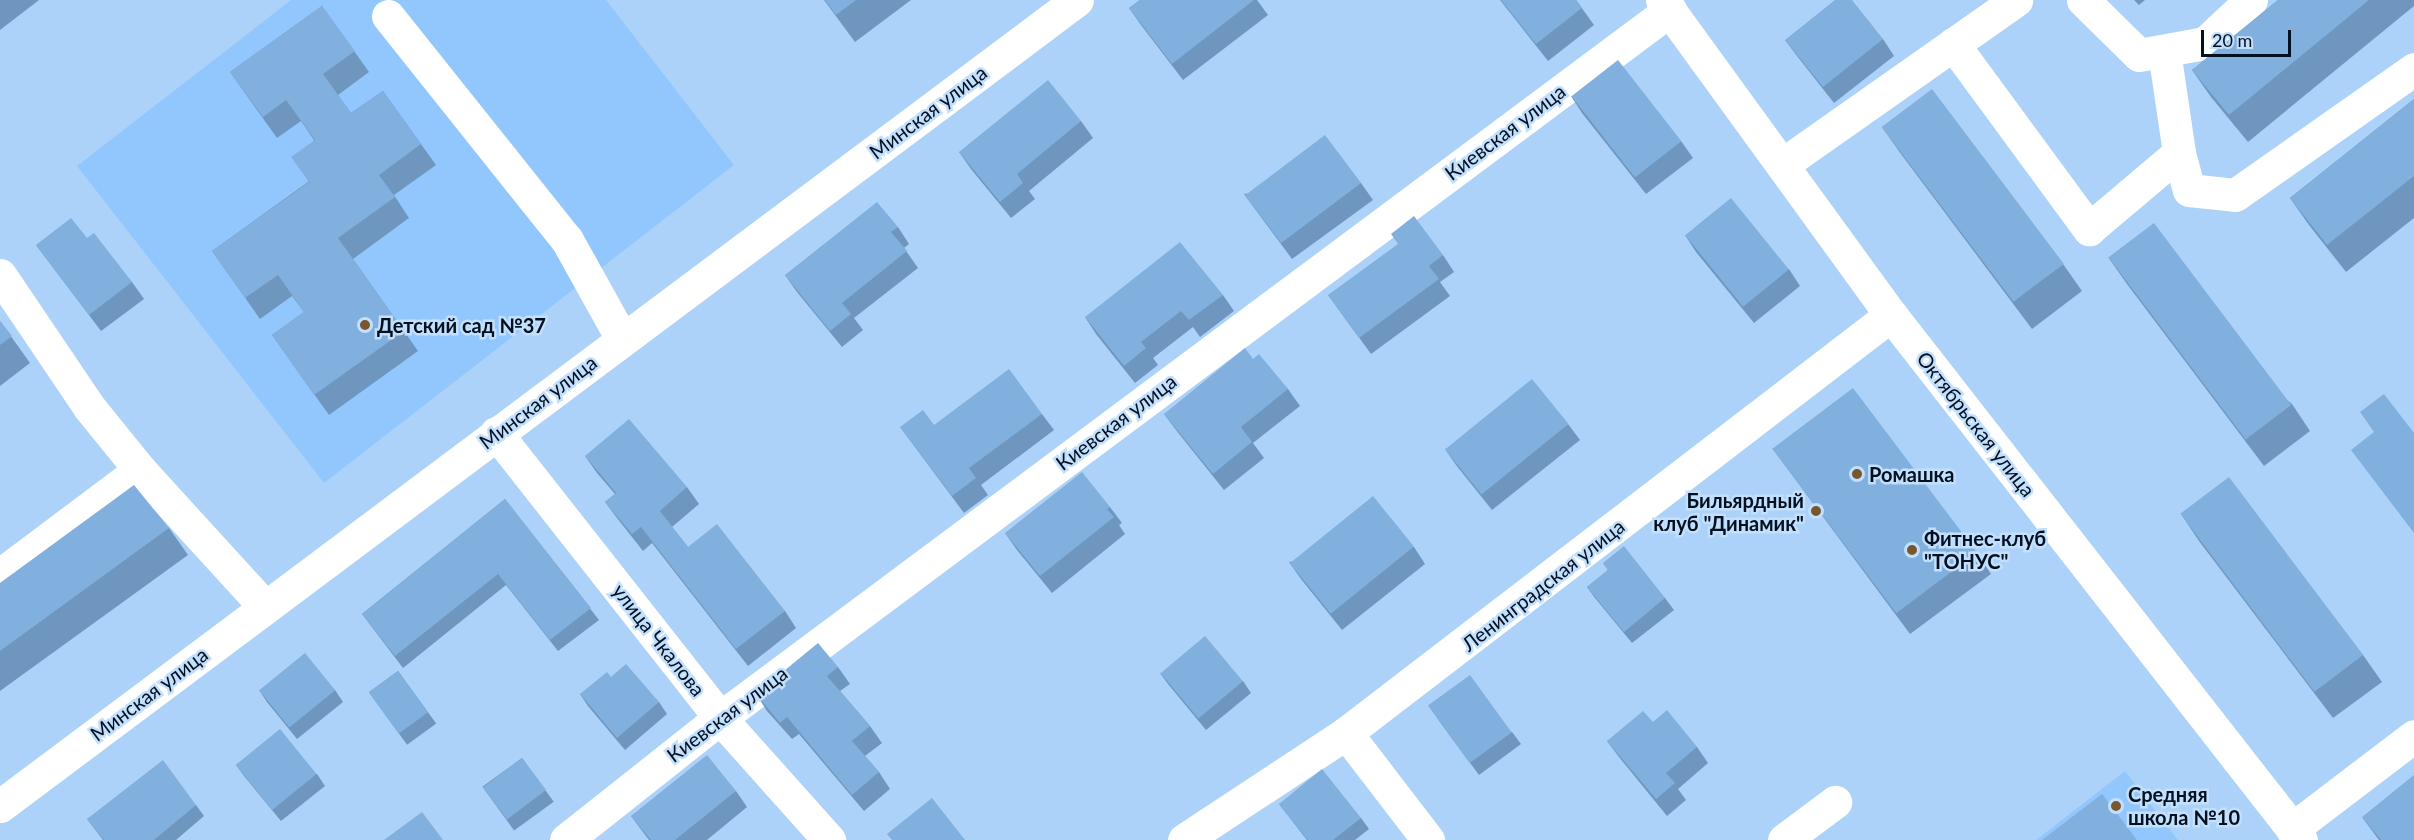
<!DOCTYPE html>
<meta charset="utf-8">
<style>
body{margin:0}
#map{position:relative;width:2414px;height:840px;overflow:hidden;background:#add2f9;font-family:Lato,sans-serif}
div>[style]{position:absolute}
.built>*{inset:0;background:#92c7fd}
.minor>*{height:33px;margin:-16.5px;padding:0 16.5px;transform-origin:16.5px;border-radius:16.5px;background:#fff}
.wall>*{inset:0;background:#6f96bf;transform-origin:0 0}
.building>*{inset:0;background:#81afde;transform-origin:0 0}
.dots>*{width:16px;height:16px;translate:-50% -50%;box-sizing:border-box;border:3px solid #c2dffc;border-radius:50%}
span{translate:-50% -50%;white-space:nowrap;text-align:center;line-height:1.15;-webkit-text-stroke:5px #c2dffc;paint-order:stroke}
.street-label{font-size:20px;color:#021021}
.poi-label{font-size:20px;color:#021021;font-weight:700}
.left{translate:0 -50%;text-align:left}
.right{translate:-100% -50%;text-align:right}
.scale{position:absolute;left:2201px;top:30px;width:90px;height:27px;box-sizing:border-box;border:3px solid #021021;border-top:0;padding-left:8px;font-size:18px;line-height:21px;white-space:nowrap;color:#021021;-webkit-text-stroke:4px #c2dffc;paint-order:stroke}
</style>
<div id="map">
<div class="built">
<i style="clip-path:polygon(291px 0,606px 0,734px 165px,324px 483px,77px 166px)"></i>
<i style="clip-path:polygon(2125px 771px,2178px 840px,2036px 840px)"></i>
</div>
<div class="minor">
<i style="left:1662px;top:0;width:389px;rotate:54deg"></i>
<i style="left:1891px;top:315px;width:666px;rotate:52.01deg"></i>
<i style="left:2083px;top:0;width:78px;rotate:44.5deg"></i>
<i style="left:2139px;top:55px;width:67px;rotate:-10.3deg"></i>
<i style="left:2205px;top:43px;width:63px;rotate:-43.1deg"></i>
<i style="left:388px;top:16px;width:287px;rotate:51.4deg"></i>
<i style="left:567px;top:240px;width:113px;rotate:60.9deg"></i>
<i style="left:1953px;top:44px;width:230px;rotate:53.7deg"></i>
<i style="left:2089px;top:229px;width:118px;rotate:-40.2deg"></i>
<i style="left:2164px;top:51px;width:103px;rotate:81.6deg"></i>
<i style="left:2179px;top:153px;width:38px;rotate:75deg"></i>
<i style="left:2189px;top:190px;width:46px;rotate:6.2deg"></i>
<i style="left:2235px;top:195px;width:219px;rotate:-35.1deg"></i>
<i style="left:1783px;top:164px;width:285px;rotate:-35.1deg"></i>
<i style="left:0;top:275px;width:159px;rotate:56deg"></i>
<i style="left:89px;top:407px;width:81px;rotate:51deg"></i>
<i style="left:140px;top:470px;width:185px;rotate:47.6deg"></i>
<i style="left:496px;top:433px;width:362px;rotate:51.8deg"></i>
<i style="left:720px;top:718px;width:164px;rotate:48.2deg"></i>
<i style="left:0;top:575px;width:175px;rotate:-36.9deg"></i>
<i style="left:1346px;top:733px;width:135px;rotate:52.5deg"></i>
<i style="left:0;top:806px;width:1345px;rotate:-36.81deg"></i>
<i style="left:2292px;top:829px;width:153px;rotate:-37.3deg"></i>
<i style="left:566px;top:840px;width:196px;rotate:-38.4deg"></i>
<i style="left:720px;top:718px;width:1185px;rotate:-36.7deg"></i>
<i style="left:1184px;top:840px;width:194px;rotate:-33.4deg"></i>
<i style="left:1346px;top:733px;width:687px;rotate:-37.49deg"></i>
<i style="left:1784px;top:840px;width:64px;rotate:-36.7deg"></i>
</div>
<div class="wall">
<i style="clip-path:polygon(0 0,39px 0,0 30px)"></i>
<i style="clip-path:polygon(824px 0,911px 0,855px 42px)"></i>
<i style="clip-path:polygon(1140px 0,1257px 0,1268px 15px,1183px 80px,1141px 25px,1129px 8px)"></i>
<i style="clip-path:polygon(1500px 0,1576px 0,1594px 25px,1548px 61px)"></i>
<i style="clip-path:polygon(2134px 0,2145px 0,2139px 5px)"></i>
<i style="clip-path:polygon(2278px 0,2414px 0,2414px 6px,2248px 142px,2211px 97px,2192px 70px)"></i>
<i style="clip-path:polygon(322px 6px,369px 72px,338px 95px,351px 113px,383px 91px,436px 165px,394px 195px,409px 218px,353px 259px,418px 351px,329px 415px,272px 335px,304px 312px,292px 296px,260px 319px,212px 251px,308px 182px,314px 140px,301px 121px,277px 138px,230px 72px)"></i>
<i style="clip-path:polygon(1883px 39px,1894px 56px,1834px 103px,1797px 56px,1785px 40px)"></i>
<i style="clip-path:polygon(1571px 96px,1681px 141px,1693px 158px,1646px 194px,1582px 113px)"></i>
<i style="clip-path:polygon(2414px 99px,2414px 218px,2346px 272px,2309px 225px,2290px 198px)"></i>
<i style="clip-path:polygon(1081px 121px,1093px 138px,1029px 191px,1035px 199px,1011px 218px,971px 169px,959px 152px)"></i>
<i style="clip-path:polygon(1882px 127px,2063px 264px,2082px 291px,2032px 329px,1901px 154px)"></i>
<i style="clip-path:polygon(1361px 183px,1373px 200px,1292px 259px,1244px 194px)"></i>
<i style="clip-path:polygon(898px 227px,909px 244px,904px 248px,918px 268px,854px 318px,863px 330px,842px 347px,797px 292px,785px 275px)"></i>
<i style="clip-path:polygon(1685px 235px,1789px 269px,1800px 286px,1754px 323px,1696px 252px)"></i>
<i style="clip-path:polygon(87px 238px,132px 282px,144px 299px,101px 331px,36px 245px)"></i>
<i style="clip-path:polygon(1443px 255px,1454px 272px,1440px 282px,1450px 296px,1371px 354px,1328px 295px)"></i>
<i style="clip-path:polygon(2108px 257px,2292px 404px,2310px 431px,2264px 466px,2127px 284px)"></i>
<i style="clip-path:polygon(1223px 295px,1234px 311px,1200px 337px,1193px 327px,1153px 358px,1158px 365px,1135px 383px,1096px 334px,1085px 317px)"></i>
<i style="clip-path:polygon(0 321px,30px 363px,0 386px)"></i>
<i style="clip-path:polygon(1253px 359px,1288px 389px,1300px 406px,1253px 443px,1264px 458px,1224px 490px,1176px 430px,1164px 414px)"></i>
<i style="clip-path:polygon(1042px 414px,1054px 430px,981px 485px,988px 495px,964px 513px,900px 427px,934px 425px)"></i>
<i style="clip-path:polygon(1568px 424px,1580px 440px,1492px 510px,1456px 465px,1445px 449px)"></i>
<i style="clip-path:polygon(1772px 448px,1977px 553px,1991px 574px,1910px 634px)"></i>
<i style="clip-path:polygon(585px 456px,687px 487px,699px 504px,672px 527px,688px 547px,785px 611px,796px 628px,748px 666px,652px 543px,643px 551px,617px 518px,605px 502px,615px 494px,597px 473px)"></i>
<i style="clip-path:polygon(505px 499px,599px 620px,558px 651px,506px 585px,403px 668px,362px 614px)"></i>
<i style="clip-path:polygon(1110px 507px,1122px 523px,1119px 525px,1125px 534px,1052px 593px,1017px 550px,1005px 533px)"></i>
<i style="clip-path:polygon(2181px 514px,2363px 655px,2382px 682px,2333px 718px,2199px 541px)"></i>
<i style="clip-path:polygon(169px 528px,188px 555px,0 691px,0 583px)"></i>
<i style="clip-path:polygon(1414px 547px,1425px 564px,1342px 630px,1301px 579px,1289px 562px)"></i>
<i style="clip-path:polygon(1603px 563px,1665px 598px,1674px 610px,1632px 643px,1595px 598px,1587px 587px,1608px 570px)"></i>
<i style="clip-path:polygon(838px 667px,850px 684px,840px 691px,870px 726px,882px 743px,865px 756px,879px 772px,890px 789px,864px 811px,799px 734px,792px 739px,767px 711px,756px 694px)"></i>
<i style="left:398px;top:671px;width:65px;height:36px;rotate:54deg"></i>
<i style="clip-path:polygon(1160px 673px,1243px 681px,1251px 693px,1206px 730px,1168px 684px)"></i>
<i style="clip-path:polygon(611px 677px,659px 702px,667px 714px,625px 750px,588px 706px,580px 694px)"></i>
<i style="clip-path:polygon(259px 690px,335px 690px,343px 702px,297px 739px,267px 702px)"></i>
<i style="clip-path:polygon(1437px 718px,1512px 732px,1521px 744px,1479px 775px)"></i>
<i style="clip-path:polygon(1653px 722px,1697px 747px,1708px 763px,1678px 789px,1686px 800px,1667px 816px,1619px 757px,1607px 741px)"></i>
<i style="left:522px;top:758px;width:54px;height:49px;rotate:54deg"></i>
<i style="clip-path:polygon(236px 765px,317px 774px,325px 786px,281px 821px,244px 776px)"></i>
<i style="clip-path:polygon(736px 791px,747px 807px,707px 840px,649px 840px,631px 816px)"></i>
<i style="clip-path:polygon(1279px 804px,1361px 818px,1369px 829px,1355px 840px,1307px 840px)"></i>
<i style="clip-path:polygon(196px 805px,204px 816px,176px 840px,103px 840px,87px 819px)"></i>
<i style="clip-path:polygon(2362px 817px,2414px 840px,2379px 840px)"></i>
</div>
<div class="building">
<i style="clip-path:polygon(825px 0,856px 0,836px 15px)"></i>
<i style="clip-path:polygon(1140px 0,1254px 0,1172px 64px,1129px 8px)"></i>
<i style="clip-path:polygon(1501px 0,1576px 0,1582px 8px,1536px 44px)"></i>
<i style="clip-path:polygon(1835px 0,1852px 0,1883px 39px,1823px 87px,1785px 40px)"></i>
<i style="clip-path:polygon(2278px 0,2369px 0,2229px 115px,2192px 70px)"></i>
<i style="clip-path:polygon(322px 6px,355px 51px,323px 74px,351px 113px,383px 91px,421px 144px,379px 175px,395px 197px,338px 238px,404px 331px,314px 395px,272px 335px,304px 312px,278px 275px,245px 298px,212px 251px,309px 182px,291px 157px,315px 140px,286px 100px,263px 117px,230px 72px)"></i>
<i style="left:1618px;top:60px;width:103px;height:59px;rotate:52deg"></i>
<i style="clip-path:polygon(1048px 80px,1081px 121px,1017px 174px,1023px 183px,1000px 202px,959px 152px)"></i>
<i style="left:1932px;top:89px;width:219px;height:63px;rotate:53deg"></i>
<i style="clip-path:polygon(2414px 99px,2414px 176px,2327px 245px,2290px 198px)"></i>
<i style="left:1325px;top:135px;width:60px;height:100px;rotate:53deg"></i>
<i style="left:1731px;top:198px;width:92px;height:59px;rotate:51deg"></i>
<i style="clip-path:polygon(877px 202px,898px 227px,891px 232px,907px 251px,842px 303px,851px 314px,830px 331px,785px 275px)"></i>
<i style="clip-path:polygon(1414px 216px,1443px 255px,1429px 266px,1439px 279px,1359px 338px,1328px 295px,1398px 244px,1391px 234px)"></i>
<i style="clip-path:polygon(71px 218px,87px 238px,94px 233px,132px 282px,89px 315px,36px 245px)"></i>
<i style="left:2154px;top:223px;width:228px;height:57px;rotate:53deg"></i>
<i style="clip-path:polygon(1180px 242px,1223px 295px,1189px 320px,1181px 311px,1141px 342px,1146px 348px,1124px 366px,1085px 317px)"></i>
<i style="clip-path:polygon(0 321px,12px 336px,0 345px)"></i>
<i style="clip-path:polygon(1245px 348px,1253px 359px,1259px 354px,1288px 389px,1241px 427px,1252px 442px,1213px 474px,1164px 414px)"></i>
<i style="clip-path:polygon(1009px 369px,1042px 414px,969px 468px,976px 478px,952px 496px,900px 427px,923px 410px,934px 425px)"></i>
<i style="left:1532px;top:379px;width:58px;height:112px;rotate:51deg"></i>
<i style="left:1853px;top:388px;width:206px;height:101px;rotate:53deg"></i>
<i style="clip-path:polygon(2384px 394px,2414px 433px,2414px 533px,2351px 450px,2374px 432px,2360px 412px)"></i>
<i style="clip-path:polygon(629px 419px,687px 487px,660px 511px,688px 547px,717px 524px,785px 611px,736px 649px,641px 527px,632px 534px,605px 502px,616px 493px,585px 456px)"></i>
<i style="clip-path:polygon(1082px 472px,1110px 507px,1107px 509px,1114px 517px,1040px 576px,1005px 533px)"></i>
<i style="left:2229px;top:477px;width:223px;height:61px;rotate:53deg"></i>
<i style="clip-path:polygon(134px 485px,169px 528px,0 651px,0 583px)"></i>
<i style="left:1373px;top:496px;width:65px;height:107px;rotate:51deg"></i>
<i style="clip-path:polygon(505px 499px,591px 608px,550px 640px,498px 574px,395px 656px,362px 614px)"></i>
<i style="clip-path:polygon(1624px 546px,1665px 598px,1624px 632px,1587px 587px,1608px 570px,1603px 563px)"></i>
<i style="left:1205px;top:636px;width:59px;height:58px;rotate:50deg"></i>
<i style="clip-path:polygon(818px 643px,838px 667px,827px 676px,870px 726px,852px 741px,879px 772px,852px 795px,787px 717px,780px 723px,756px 694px)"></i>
<i style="left:305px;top:653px;width:48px;height:59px;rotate:51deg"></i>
<i style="clip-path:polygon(626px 664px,659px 702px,617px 738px,580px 694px,607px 672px,611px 677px)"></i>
<i style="left:398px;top:671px;width:51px;height:36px;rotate:54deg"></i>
<i style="left:1470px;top:675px;width:71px;height:52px;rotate:54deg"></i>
<i style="clip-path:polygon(1667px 710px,1697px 747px,1666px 773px,1675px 783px,1656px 799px,1607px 741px,1643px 711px,1653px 722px)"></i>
<i style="left:280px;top:729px;width:58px;height:57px;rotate:51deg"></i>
<i style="clip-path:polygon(707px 755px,736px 791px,675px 840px,651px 840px,631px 816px)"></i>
<i style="left:522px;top:758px;width:40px;height:49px;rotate:53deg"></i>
<i style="clip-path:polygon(163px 760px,196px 805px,154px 840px,104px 840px,87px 819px)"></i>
<i style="clip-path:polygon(1322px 769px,1361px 818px,1333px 840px,1308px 840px,1279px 804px)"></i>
<i style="clip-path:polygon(2414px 775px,2414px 840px,2381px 840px,2362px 817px)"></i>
<i style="clip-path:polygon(2102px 794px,2137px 840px,2042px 840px)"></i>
<i style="clip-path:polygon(932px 798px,965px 840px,892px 840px,887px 834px)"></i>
<i style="clip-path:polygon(422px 812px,443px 840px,384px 840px)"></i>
</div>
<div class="dots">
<i style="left:365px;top:325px;background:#79572e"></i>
<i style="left:1857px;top:474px;background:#79572e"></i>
<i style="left:1816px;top:511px;background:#79572e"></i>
<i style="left:1912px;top:550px;background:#79572e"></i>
<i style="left:2116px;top:806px;background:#79572e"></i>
</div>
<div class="street-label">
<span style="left:928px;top:112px;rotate:-37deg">Минская улица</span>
<span style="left:1505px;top:132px;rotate:-37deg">Киевская улица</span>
<span style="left:538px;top:402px;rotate:-37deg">Минская улица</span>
<span style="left:1116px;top:422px;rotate:-37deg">Киевская улица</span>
<span style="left:1976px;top:424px;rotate:52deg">Октябрьская улица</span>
<span style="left:1543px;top:585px;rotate:-38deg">Ленинградская улица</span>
<span style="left:659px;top:640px;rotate:52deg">улица Чкалова</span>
<span style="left:149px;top:694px;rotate:-37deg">Минская улица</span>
<span style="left:727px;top:714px;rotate:-37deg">Киевская улица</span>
</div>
<div class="poi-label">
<span class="left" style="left:377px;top:325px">Детский сад №37</span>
<span class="left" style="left:1869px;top:474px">Ромашка</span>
<span class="right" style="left:1804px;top:512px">Бильярдный<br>клуб "Динамик"</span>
<span class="left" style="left:1924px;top:550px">Фитнес-клуб<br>"ТОНУС"</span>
<span class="left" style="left:2128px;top:806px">Средняя<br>школа №10</span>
</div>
<div class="scale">20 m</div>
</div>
